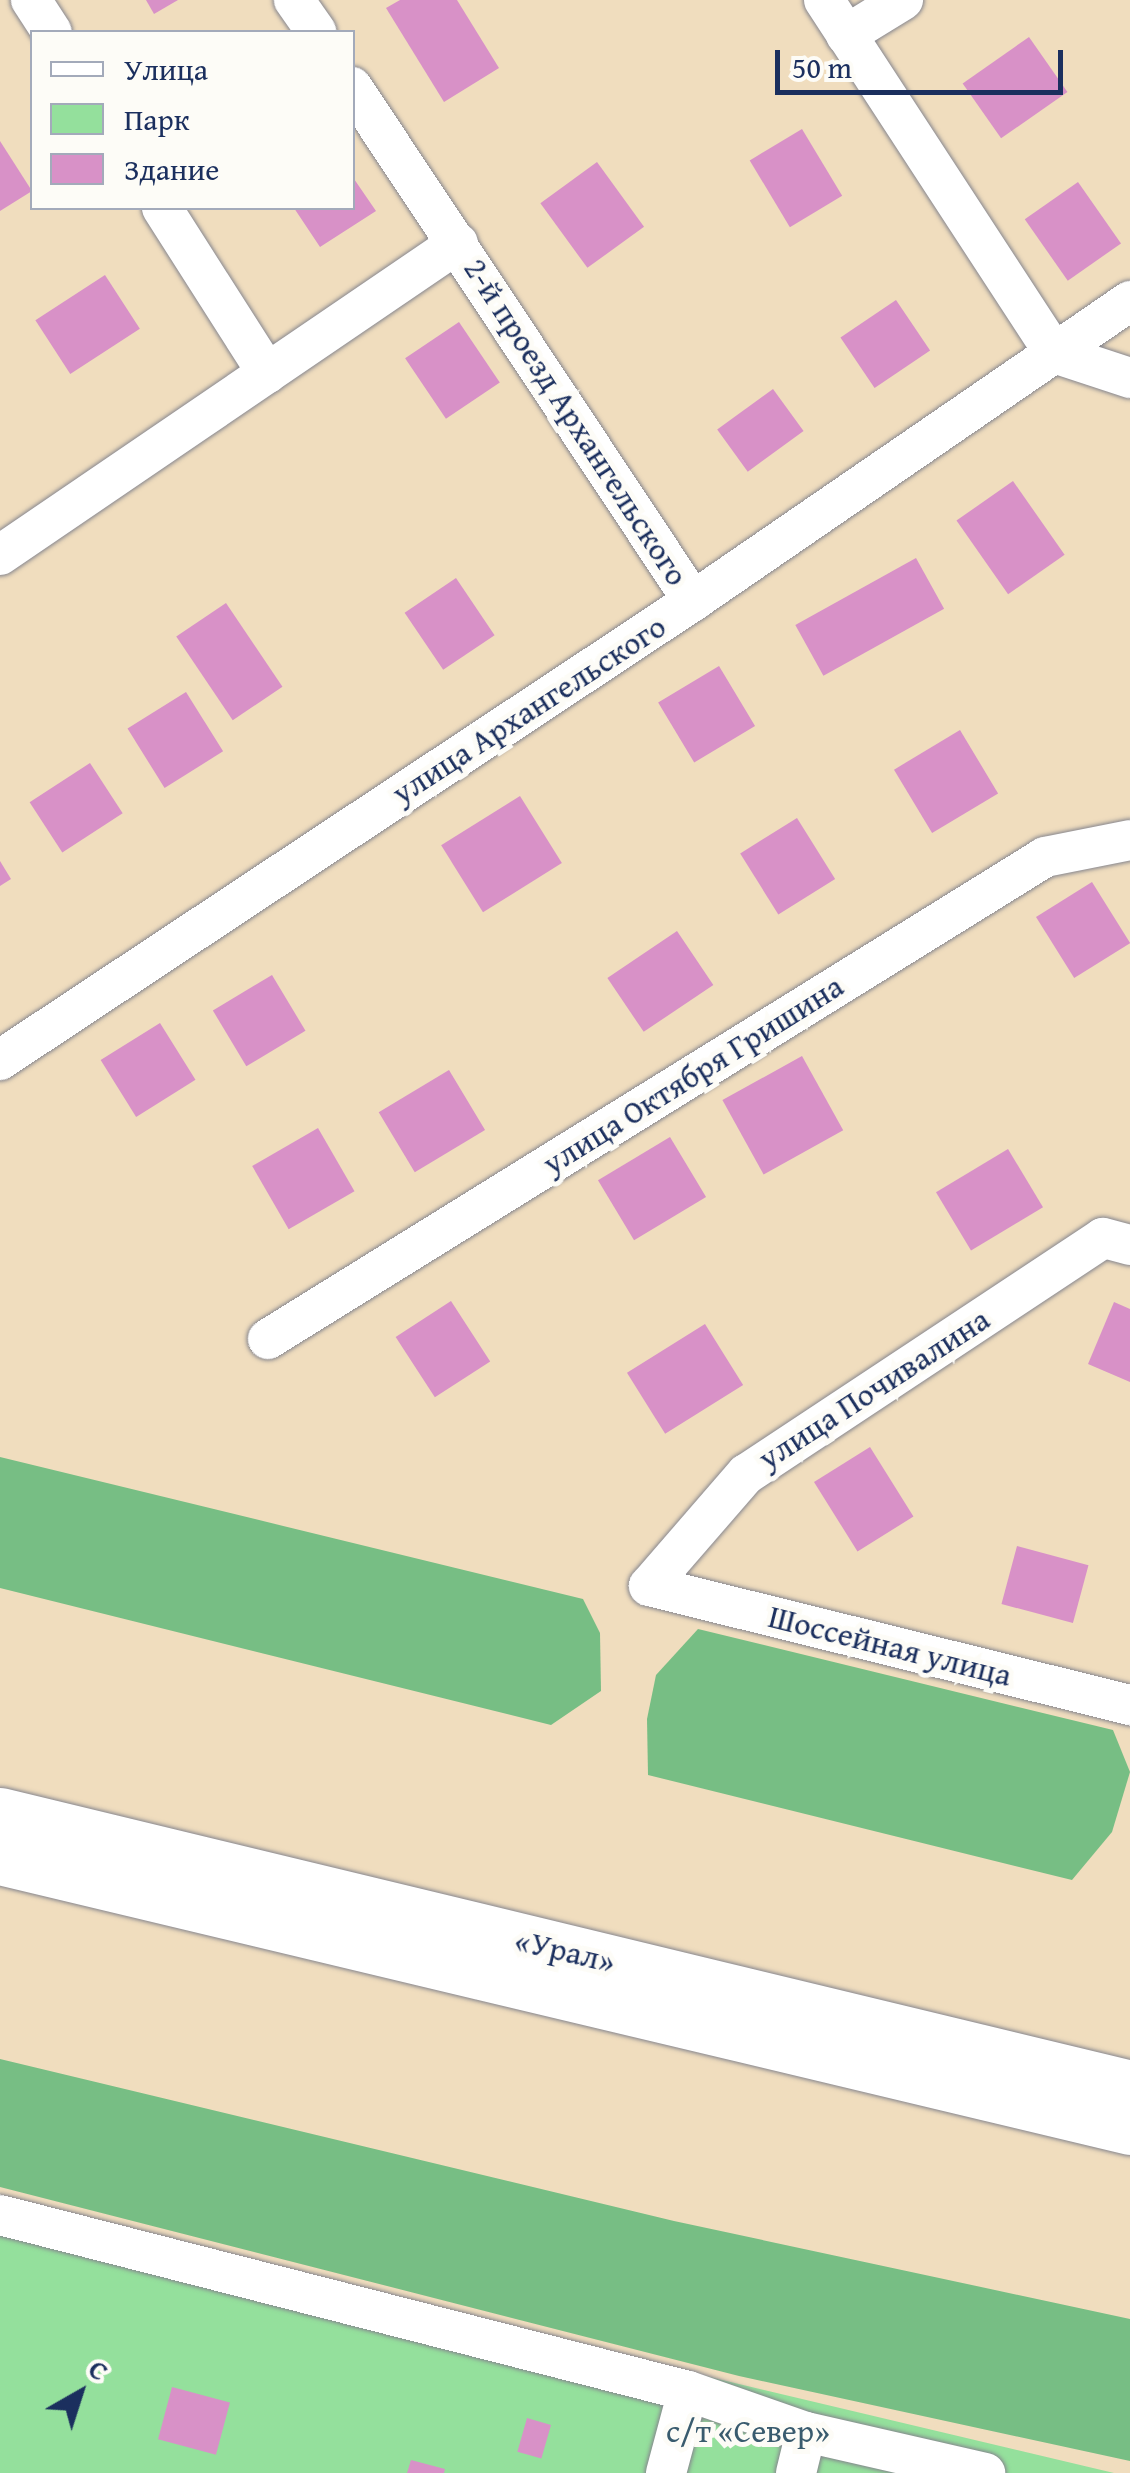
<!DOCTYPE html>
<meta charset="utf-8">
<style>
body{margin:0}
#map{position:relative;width:1130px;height:2473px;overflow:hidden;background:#f0ddbe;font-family:"Gentium Book Plus",serif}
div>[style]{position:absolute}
.green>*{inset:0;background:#94e09c}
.forest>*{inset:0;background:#77be84}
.building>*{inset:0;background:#d891c7;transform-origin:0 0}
.roads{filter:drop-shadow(0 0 2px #86868e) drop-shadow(0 0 2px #86868e)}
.minor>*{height:40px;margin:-20px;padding:0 20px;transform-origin:20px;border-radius:20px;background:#fff}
.highway>*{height:55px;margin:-27.5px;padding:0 27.5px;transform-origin:27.5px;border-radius:27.5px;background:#fff}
span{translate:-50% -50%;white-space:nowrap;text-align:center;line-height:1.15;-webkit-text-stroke:10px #fdfcf7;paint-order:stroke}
.street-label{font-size:32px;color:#1b2f5e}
.park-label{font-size:32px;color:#395b6e}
.legend{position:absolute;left:30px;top:30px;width:325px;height:180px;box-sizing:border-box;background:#fdfcf7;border:2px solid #a3aaba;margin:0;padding:12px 18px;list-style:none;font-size:30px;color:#1b2f5e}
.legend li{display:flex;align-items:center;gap:20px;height:50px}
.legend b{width:50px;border:2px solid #a3aaba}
.north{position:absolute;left:30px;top:2343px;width:100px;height:100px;-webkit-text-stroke:8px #fdfcf7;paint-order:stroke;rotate:39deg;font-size:28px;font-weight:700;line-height:40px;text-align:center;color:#1b2f5e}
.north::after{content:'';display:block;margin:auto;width:35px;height:45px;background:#1b2f5e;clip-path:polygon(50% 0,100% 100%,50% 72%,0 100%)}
.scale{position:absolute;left:775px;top:50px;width:288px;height:45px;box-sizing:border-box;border:5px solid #1b2f5e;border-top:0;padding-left:12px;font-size:30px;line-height:35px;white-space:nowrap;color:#1b2f5e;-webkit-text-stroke:8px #fdfcf7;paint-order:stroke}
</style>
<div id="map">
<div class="green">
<i style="clip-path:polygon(0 2197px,718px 2379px,1114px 2473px,0 2473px)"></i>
</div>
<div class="forest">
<i style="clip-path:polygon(0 1457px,583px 1599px,600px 1633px,601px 1691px,551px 1725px,0 1588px)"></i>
<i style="clip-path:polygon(698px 1629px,1113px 1730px,1130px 1772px,1112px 1832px,1072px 1880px,648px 1775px,647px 1719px,656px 1675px)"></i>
<i style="clip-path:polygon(0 2059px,674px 2221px,1130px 2319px,1130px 2461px,739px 2376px,0 2187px)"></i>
</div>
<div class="building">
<i style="clip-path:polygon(146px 0,178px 0,154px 14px)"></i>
<i style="clip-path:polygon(400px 0,457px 0,499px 68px,444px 102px,386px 8px)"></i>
<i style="left:1029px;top:37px;width:67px;height:81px;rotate:55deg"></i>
<i style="left:802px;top:129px;width:78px;height:61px;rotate:59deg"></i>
<i style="clip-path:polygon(0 141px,32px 191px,0 211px)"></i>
<i style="left:597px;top:162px;width:80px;height:70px;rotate:54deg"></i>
<i style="clip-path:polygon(352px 176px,376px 211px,320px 247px,294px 208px,352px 208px)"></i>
<i style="left:1078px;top:182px;width:75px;height:65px;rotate:55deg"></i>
<i style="left:105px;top:275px;width:64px;height:83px;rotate:57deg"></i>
<i style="left:896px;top:300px;width:61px;height:67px;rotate:56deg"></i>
<i style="left:459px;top:322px;width:73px;height:65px;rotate:56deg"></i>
<i style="left:773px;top:389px;width:52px;height:69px;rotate:54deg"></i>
<i style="left:1013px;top:481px;width:90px;height:69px;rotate:55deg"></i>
<i style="left:916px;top:558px;width:58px;height:138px;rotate:61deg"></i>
<i style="left:456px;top:578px;width:69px;height:62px;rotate:56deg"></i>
<i style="left:226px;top:603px;width:101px;height:60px;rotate:56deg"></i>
<i style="left:719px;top:666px;width:70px;height:71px;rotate:59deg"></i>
<i style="left:186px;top:692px;width:70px;height:69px;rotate:58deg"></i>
<i style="left:960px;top:730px;width:74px;height:77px;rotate:59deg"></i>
<i style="left:90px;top:763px;width:60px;height:72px;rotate:57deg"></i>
<i style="left:520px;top:796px;width:79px;height:93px;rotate:58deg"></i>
<i style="left:797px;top:818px;width:72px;height:67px;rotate:58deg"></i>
<i style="clip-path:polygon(0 861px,11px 879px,0 886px)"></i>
<i style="left:1092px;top:882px;width:72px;height:66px;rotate:58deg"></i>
<i style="left:677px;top:931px;width:65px;height:84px;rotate:56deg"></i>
<i style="left:272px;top:975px;width:65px;height:69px;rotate:59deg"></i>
<i style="left:160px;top:1023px;width:67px;height:70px;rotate:58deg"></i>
<i style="left:802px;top:1056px;width:85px;height:91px;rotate:61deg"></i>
<i style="left:449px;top:1070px;width:70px;height:82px;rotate:59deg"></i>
<i style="left:318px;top:1128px;width:73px;height:76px;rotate:60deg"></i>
<i style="left:670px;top:1137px;width:70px;height:84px;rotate:59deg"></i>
<i style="left:1008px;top:1149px;width:68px;height:84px;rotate:59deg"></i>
<i style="left:451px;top:1301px;width:72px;height:66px;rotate:57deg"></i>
<i style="clip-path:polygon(1114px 1302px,1130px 1309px,1130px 1382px,1088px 1364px)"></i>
<i style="left:705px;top:1324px;width:72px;height:92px;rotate:58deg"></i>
<i style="left:870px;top:1447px;width:82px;height:66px;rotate:58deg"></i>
<i style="left:1017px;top:1546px;width:74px;height:60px;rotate:15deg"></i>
<i style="left:172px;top:2387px;width:60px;height:54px;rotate:15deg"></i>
<i style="left:527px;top:2418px;width:25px;height:35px;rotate:16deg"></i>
<i style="clip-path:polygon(411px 2460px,445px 2469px,444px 2473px,407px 2473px)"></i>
</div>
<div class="roads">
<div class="minor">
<i style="left:31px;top:0;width:38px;rotate:57deg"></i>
<i style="left:294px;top:0;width:39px;rotate:55deg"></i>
<i style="left:824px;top:0;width:421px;rotate:56.9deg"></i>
<i style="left:1054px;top:353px;width:80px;rotate:18.2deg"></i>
<i style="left:846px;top:35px;width:67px;rotate:-31.6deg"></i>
<i style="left:352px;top:87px;width:617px;rotate:56.44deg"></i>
<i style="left:162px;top:208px;width:196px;rotate:57.5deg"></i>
<i style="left:0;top:555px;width:554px;rotate:-34.26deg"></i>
<i style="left:0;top:1060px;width:831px;rotate:-33.52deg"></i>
<i style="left:693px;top:601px;width:530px;rotate:-34.47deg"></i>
<i style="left:1130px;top:1245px;width:28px;rotate:-165deg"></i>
<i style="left:1103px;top:1238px;width:428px;rotate:146.5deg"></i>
<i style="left:746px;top:1474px;width:148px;rotate:130.9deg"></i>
<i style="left:649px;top:1586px;width:496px;rotate:13.9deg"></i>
<i style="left:268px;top:1339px;width:914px;rotate:-31.81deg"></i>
<i style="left:1045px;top:857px;width:87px;rotate:-11.3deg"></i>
<i style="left:0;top:2215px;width:710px;rotate:14.35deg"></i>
<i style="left:688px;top:2391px;width:125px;rotate:19.2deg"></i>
<i style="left:806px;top:2432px;width:184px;rotate:12.9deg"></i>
<i style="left:666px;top:2473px;width:85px;rotate:-75deg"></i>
<i style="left:796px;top:2473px;width:42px;rotate:-76.3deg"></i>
</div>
<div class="highway">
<i style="left:0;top:1815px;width:1163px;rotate:13.58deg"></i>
<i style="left:0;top:1857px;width:1162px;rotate:13.44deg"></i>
</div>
</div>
<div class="street-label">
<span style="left:576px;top:422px;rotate:57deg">2-й проезд Архангельского</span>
<span style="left:529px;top:710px;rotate:-33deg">улица Архангельского</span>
<span style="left:693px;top:1075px;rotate:-32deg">улица Октября Гришина</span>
<span style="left:874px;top:1389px;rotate:-33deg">улица Почивалина</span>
<span style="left:890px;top:1646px;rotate:14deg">Шоссейная улица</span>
<span style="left:565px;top:1951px;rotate:13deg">«Урал»</span>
</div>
<div class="park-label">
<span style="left:748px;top:2431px">с/т «Север»</span>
</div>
<ul class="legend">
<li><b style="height:12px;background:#fff"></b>Улица</li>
<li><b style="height:28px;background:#94e09c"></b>Парк</li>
<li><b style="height:28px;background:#d891c7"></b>Здание</li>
</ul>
<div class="north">С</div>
<div class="scale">50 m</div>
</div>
